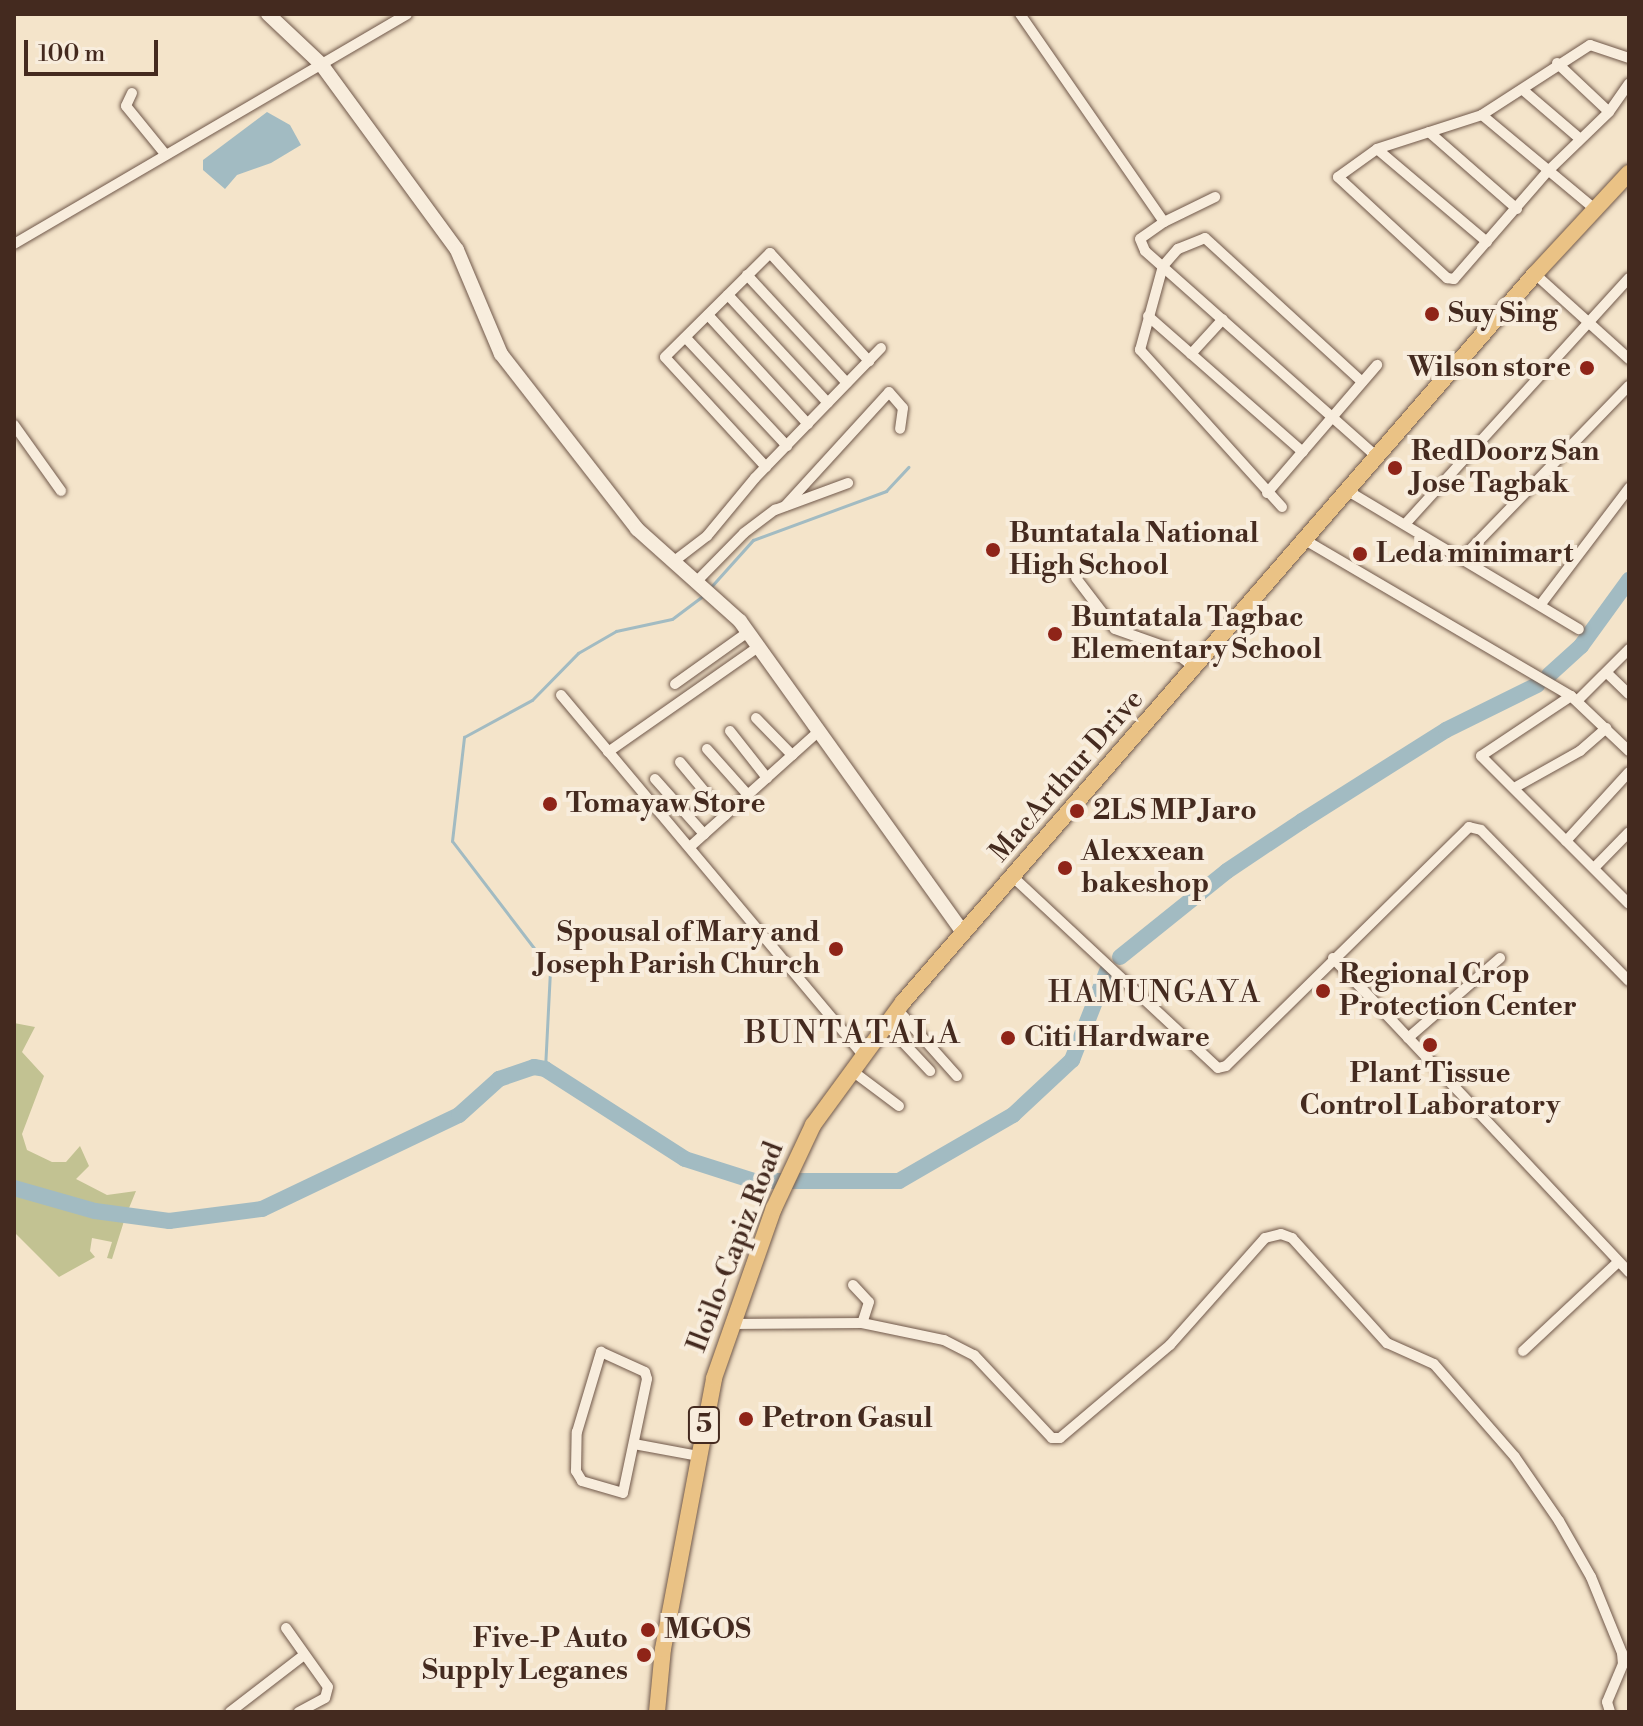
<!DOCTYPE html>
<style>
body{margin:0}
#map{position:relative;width:1643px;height:1726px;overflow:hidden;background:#f4e4ca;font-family:"Libre Bodoni",serif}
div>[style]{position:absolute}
.green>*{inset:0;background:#c2c292}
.water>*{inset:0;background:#a2bbc2}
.stream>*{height:3px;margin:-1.5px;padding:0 1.5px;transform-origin:1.5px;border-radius:1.5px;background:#a2bbc2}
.river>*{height:16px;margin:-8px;padding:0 8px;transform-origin:8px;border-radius:8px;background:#a2bbc2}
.roads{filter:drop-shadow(0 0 2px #70584a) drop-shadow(0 0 2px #70584a)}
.street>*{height:10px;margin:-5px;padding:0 5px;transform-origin:5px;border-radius:5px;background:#f8eddd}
.secondary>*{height:14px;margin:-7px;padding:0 7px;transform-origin:7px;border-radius:7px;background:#f8eddd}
.primary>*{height:16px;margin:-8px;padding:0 8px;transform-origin:8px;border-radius:8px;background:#eac285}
.dots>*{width:22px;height:22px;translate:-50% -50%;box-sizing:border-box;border:4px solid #f8eddd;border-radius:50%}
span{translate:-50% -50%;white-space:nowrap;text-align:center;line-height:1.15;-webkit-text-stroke:8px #f8eddd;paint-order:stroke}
.shield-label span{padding:2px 6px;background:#f8eddd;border:2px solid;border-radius:6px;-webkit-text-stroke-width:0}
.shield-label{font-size:26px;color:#442a1f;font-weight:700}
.poi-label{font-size:28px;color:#442a1f;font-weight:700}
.left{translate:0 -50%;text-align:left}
.right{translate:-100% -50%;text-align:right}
.street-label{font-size:28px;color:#442a1f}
.neighbourhood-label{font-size:30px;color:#442a1f;letter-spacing:2px}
.quarter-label{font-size:32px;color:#442a1f;letter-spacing:2px}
.frame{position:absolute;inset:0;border:16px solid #442a1f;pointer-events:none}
.scale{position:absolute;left:24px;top:40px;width:134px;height:36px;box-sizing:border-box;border:4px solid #442a1f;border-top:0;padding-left:10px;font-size:24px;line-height:28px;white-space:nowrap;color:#442a1f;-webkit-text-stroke:6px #f8eddd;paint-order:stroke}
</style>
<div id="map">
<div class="green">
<i style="clip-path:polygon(14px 1023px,35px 1027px,22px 1052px,44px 1076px,22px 1134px,27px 1150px,52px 1162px,66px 1162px,80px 1146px,89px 1166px,76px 1179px,107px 1195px,136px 1191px,127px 1213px,14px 1185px)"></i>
<i style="clip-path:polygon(14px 1192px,125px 1218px,112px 1259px,107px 1258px,112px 1242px,92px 1238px,90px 1251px,95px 1257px,59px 1277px,14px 1232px)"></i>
</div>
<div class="water">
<i style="clip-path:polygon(267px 112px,290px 125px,301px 145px,271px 163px,237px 175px,225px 189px,203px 170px,203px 160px)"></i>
</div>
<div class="stream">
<i style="left:709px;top:589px;width:66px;rotate:-48.1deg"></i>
<i style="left:753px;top:540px;width:142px;rotate:-20.2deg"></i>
<i style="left:886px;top:491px;width:33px;rotate:-47deg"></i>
<i style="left:545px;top:1069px;width:100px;rotate:-87.1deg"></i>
<i style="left:550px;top:969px;width:161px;rotate:-127.4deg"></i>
<i style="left:452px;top:841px;width:105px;rotate:-83.4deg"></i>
<i style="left:464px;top:737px;width:77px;rotate:-28.6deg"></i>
<i style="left:532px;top:700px;width:66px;rotate:-45.6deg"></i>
<i style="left:578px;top:653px;width:44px;rotate:-30.1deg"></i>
<i style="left:616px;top:631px;width:57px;rotate:-12.1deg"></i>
<i style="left:672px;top:619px;width:40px;rotate:-37deg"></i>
</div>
<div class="river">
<i style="left:1549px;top:675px;width:43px;rotate:-42.2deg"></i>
<i style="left:1581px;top:646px;width:82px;rotate:-54deg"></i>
<i style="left:1120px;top:957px;width:137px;rotate:-38.8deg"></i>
<i style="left:1227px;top:871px;width:90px;rotate:-33.7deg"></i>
<i style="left:1302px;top:821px;width:170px;rotate:-32.3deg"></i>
<i style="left:1446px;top:730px;width:102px;rotate:-26.3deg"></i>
<i style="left:14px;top:1188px;width:84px;rotate:15.9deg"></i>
<i style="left:95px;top:1211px;width:75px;rotate:7.7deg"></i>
<i style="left:169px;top:1221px;width:94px;rotate:-7.4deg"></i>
<i style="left:262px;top:1209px;width:218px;rotate:-25.5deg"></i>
<i style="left:459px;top:1115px;width:54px;rotate:-42deg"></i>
<i style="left:499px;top:1079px;width:37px;rotate:-19deg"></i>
<i style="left:534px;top:1067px;width:11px;rotate:10deg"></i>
<i style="left:545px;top:1069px;width:166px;rotate:32.7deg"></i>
<i style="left:685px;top:1159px;width:72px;rotate:17.7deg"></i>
<i style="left:754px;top:1181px;width:145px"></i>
<i style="left:899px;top:1181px;width:132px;rotate:-30.1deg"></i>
<i style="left:1013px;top:1115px;width:81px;rotate:-43deg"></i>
<i style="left:1072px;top:1060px;width:96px;rotate:-68.5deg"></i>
</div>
<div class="roads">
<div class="street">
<i style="left:1020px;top:14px;width:253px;rotate:55.3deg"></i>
<i style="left:1164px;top:222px;width:29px;rotate:145deg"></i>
<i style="left:1140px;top:239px;width:13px;rotate:67deg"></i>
<i style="left:1145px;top:251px;width:310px;rotate:41.6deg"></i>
<i style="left:1629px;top:58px;width:41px;rotate:-161.6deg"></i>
<i style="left:1590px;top:45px;width:129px;rotate:147.1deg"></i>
<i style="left:1482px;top:115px;width:110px;rotate:162.1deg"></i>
<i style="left:1377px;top:149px;width:48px;rotate:144.3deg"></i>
<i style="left:1338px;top:177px;width:149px;rotate:42.8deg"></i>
<i style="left:1447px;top:278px;width:7px;rotate:8deg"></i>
<i style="left:1454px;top:279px;width:143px;rotate:-49deg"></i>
<i style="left:1548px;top:171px;width:85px;rotate:-44deg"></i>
<i style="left:1609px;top:112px;width:35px;rotate:-55deg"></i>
<i style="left:1557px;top:63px;width:71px;rotate:43.3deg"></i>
<i style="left:1523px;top:90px;width:74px;rotate:40.6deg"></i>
<i style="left:132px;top:93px;width:14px;rotate:115deg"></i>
<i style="left:126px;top:106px;width:63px;rotate:50.8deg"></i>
<i style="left:1482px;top:115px;width:147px;rotate:39.8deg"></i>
<i style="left:1429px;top:132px;width:117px;rotate:41.2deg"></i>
<i style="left:1377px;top:149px;width:144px;rotate:40.2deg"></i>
<i style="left:1164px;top:222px;width:57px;rotate:-26.1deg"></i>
<i style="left:14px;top:244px;width:455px;rotate:-30.3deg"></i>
<i style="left:1535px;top:274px;width:127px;rotate:42.1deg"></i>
<i style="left:747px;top:275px;width:147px;rotate:47.2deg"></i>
<i style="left:728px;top:295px;width:147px;rotate:47.2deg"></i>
<i style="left:708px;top:315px;width:148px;rotate:47.5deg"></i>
<i style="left:1148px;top:316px;width:206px;rotate:41.3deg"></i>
<i style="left:686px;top:338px;width:148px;rotate:46.9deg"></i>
<i style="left:1191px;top:354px;width:47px;rotate:-47.6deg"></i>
<i style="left:14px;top:425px;width:81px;rotate:54.5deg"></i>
<i style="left:766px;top:467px;width:149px;rotate:-132.6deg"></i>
<i style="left:665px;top:357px;width:148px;rotate:-44.7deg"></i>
<i style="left:770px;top:253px;width:147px;rotate:47.5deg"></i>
<i style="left:1348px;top:491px;width:269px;rotate:30.9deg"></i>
<i style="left:1267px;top:493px;width:169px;rotate:-49.3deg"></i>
<i style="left:785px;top:506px;width:154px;rotate:-47.6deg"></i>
<i style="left:889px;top:392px;width:21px;rotate:49deg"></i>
<i style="left:903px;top:408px;width:21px;rotate:98deg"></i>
<i style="left:1282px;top:507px;width:212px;rotate:-132.1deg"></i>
<i style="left:1140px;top:350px;width:87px;rotate:-74.7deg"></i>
<i style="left:1163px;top:266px;width:23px;rotate:-49deg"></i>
<i style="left:1178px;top:249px;width:29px;rotate:-22deg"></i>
<i style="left:1205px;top:238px;width:213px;rotate:42.5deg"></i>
<i style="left:1407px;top:522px;width:330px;rotate:-47.7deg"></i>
<i style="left:1305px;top:540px;width:308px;rotate:30.4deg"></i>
<i style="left:1571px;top:696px;width:80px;rotate:43.5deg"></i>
<i style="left:1464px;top:556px;width:237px;rotate:-45.9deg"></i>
<i style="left:673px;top:562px;width:43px;rotate:-37.4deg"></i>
<i style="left:707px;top:536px;width:75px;rotate:-50.4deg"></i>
<i style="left:755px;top:478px;width:181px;rotate:-45.9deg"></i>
<i style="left:1076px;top:578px;width:64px;rotate:52.6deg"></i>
<i style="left:1115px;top:629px;width:57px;rotate:19.4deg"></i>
<i style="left:1169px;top:648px;width:34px;rotate:37deg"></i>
<i style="left:697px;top:581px;width:67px;rotate:-45.6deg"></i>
<i style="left:744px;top:533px;width:39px;rotate:-37deg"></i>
<i style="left:775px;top:510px;width:78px;rotate:-20.3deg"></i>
<i style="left:1541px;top:604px;width:146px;rotate:-52.8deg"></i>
<i style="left:1607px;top:673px;width:30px;rotate:44deg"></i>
<i style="left:675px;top:684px;width:90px;rotate:-35.5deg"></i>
<i style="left:561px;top:695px;width:466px;rotate:50deg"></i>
<i style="left:1571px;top:696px;width:108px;rotate:146.3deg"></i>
<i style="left:1481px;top:756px;width:209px;rotate:45deg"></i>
<i style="left:1577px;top:701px;width:74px;rotate:-45deg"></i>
<i style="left:756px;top:718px;width:52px;rotate:45.8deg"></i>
<i style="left:730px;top:731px;width:60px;rotate:51.8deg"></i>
<i style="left:707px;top:749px;width:62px;rotate:48.3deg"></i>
<i style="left:608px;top:752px;width:183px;rotate:-35deg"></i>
<i style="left:680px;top:762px;width:70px;rotate:50.2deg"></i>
<i style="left:655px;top:779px;width:74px;rotate:48.3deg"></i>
<i style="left:1514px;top:788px;width:76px;rotate:-29.3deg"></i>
<i style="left:1580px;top:751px;width:35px;rotate:-41deg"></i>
<i style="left:1566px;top:841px;width:93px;rotate:-47.6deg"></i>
<i style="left:692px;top:845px;width:172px;rotate:-41.9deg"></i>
<i style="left:1594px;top:868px;width:50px;rotate:-45.8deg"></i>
<i style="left:1013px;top:877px;width:280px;rotate:43deg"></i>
<i style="left:1218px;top:1068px;width:8px;rotate:-14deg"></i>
<i style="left:1226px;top:1066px;width:341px;rotate:-44.5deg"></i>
<i style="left:1469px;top:827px;width:12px;rotate:14deg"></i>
<i style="left:1481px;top:830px;width:211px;rotate:45.6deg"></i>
<i style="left:1333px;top:958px;width:432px;rotate:46.7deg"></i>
<i style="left:897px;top:1009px;width:90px;rotate:48.2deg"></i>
<i style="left:885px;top:1023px;width:66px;rotate:46.8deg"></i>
<i style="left:1408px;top:1038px;width:122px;rotate:-41deg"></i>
<i style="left:851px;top:1070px;width:60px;rotate:36.9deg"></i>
<i style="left:853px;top:1285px;width:23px;rotate:47deg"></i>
<i style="left:869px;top:1302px;width:22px;rotate:108deg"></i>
<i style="left:731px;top:1324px;width:131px;rotate:-0.4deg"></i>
<i style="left:862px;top:1323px;width:84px;rotate:11.7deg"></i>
<i style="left:944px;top:1340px;width:34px;rotate:27deg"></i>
<i style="left:974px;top:1355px;width:114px;rotate:46.8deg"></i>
<i style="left:1052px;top:1438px;width:8px"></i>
<i style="left:1060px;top:1438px;width:144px;rotate:-40.2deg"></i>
<i style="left:1170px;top:1345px;width:143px;rotate:-48.4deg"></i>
<i style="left:1265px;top:1238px;width:16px;rotate:-14deg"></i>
<i style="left:1281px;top:1234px;width:12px;rotate:20deg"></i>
<i style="left:1292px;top:1238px;width:142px;rotate:47.9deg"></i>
<i style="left:1387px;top:1343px;width:51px;rotate:24.1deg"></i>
<i style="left:1434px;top:1364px;width:123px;rotate:48.9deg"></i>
<i style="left:1515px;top:1457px;width:78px;rotate:55.5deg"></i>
<i style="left:1559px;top:1521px;width:64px;rotate:60.3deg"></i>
<i style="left:1591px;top:1577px;width:82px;rotate:67.8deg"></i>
<i style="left:1622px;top:1653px;width:11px;rotate:85deg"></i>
<i style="left:1623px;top:1664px;width:41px;rotate:112.8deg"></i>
<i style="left:1607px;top:1702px;width:10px;rotate:73deg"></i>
<i style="left:1523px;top:1351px;width:130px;rotate:-43.1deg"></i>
<i style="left:601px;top:1352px;width:48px;rotate:24.4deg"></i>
<i style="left:645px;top:1372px;width:7px;rotate:74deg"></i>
<i style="left:647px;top:1379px;width:116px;rotate:101.9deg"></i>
<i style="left:623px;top:1493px;width:43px;rotate:-163.7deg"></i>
<i style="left:582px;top:1481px;width:12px;rotate:-121deg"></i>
<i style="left:576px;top:1471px;width:39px;rotate:-89deg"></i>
<i style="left:577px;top:1432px;width:84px;rotate:-73.3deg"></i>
<i style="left:634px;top:1444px;width:65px;rotate:10.6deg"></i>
<i style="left:286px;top:1628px;width:72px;rotate:54.6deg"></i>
<i style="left:328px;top:1687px;width:11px;rotate:105deg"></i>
<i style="left:325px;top:1698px;width:30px;rotate:152deg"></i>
<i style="left:230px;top:1712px;width:93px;rotate:-37.6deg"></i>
</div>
<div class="secondary">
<i style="left:268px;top:14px;width:73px;rotate:43.3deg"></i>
<i style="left:321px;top:64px;width:230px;rotate:53.8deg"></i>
<i style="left:457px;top:250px;width:113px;rotate:67.1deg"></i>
<i style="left:501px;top:354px;width:222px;rotate:52.1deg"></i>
<i style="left:637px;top:529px;width:138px;rotate:41.8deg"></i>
<i style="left:740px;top:621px;width:384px;rotate:54.4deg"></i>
</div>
<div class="primary">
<i style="left:657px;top:1712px;width:63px;rotate:-84.6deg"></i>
<i style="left:663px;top:1649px;width:276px;rotate:-79.3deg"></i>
<i style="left:714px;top:1378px;width:180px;rotate:-70.6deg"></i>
<i style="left:774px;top:1208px;width:92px;rotate:-64.8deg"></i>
<i style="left:813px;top:1125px;width:152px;rotate:-53.8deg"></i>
<i style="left:903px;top:1002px;width:964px;rotate:-49.04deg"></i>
<i style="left:1535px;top:274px;width:138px;rotate:-47.1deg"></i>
</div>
</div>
<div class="dots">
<i style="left:1432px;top:314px;background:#8f2418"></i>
<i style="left:1587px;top:368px;background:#8f2418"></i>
<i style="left:1395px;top:468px;background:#8f2418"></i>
<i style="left:993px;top:550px;background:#8f2418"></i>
<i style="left:1360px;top:554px;background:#8f2418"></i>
<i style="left:1055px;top:634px;background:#8f2418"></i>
<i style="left:550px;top:804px;background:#8f2418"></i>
<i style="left:1077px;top:811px;background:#8f2418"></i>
<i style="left:1065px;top:868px;background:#8f2418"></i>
<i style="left:836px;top:949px;background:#8f2418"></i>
<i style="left:1323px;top:991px;background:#8f2418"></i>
<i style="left:1008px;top:1038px;background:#8f2418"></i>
<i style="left:1430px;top:1045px;background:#8f2418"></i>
<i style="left:746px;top:1419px;background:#8f2418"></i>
<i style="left:648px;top:1630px;background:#8f2418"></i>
<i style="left:644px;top:1655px;background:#8f2418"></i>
</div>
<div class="shield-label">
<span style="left:704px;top:1425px">5</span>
</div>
<div class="poi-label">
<span class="left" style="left:1448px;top:314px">Suy Sing</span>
<span class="right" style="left:1571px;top:368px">Wilson store</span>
<span class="left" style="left:1411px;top:468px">RedDoorz San<br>Jose Tagbak</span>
<span class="left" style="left:1009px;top:550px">Buntatala National<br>High School</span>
<span class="left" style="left:1376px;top:554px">Leda minimart</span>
<span class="left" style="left:1071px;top:634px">Buntatala Tagbac<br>Elementary School</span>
<span class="left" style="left:566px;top:804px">Tomayaw Store</span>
<span class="left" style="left:1093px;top:811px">2LS MP Jaro</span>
<span class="left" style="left:1081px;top:868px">Alexxean<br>bakeshop</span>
<span class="right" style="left:820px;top:949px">Spousal of Mary and<br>Joseph Parish Church</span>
<span class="left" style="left:1339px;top:991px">Regional Crop<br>Protection Center</span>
<span class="left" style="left:1024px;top:1038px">Citi Hardware</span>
<span style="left:1430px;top:1090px">Plant Tissue<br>Control Laboratory</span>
<span class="left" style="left:762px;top:1419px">Petron Gasul</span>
<span class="left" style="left:664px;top:1630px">MGOS</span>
<span class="right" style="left:628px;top:1655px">Five-P Auto<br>Supply Leganes</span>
</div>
<div class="street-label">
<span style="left:1067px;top:776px;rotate:-49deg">MacArthur Drive</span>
<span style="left:736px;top:1247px;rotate:-69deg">Iloilo-Capiz Road</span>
</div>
<div class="neighbourhood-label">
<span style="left:1155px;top:993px">HAMUNGAYA</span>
</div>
<div class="quarter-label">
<span style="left:853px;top:1033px">BUNTATALA</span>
</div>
<div class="frame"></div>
<div class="scale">100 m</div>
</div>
